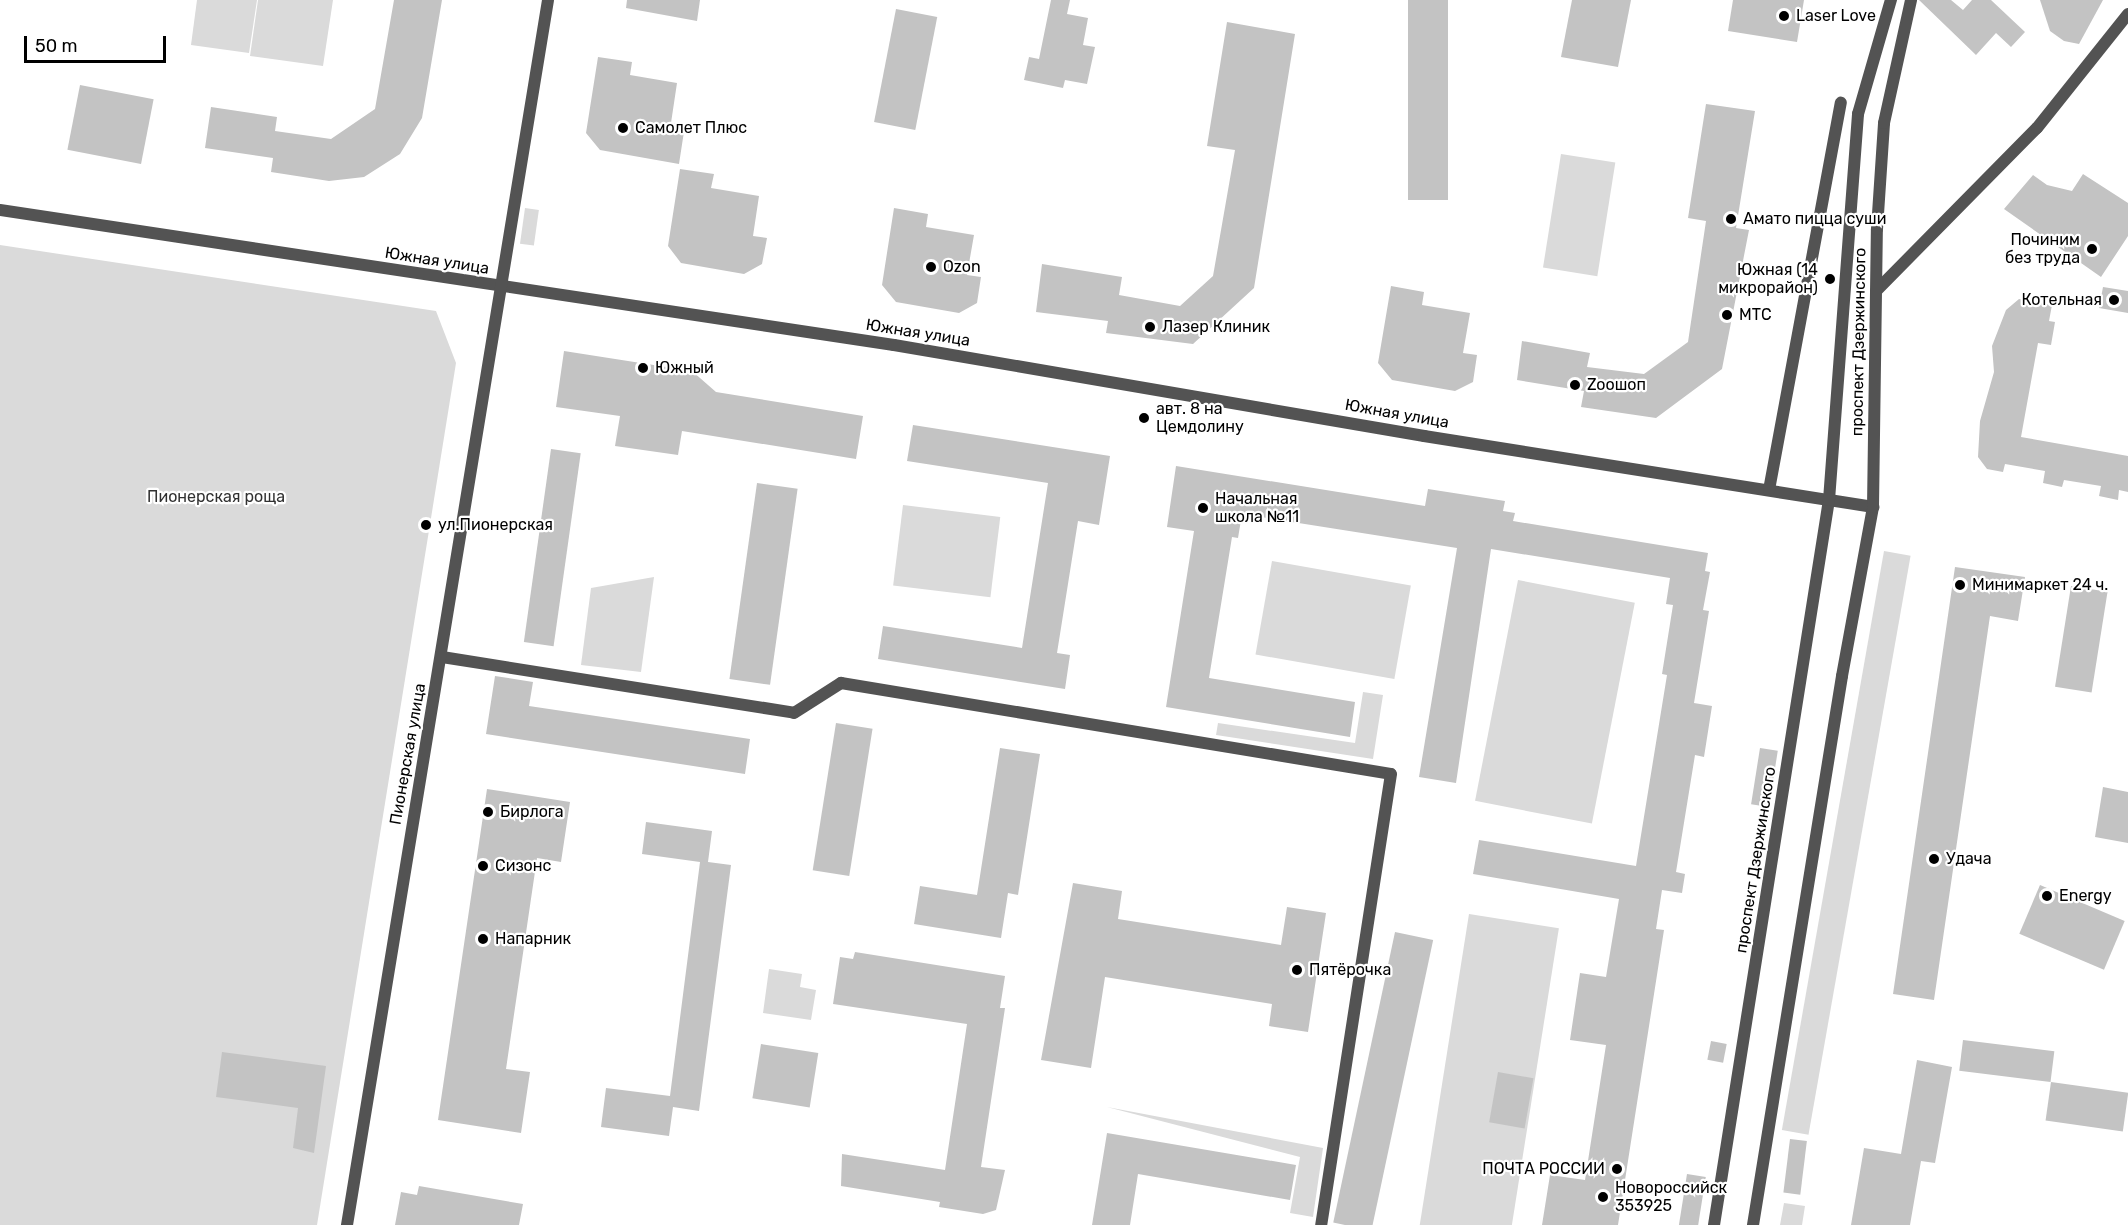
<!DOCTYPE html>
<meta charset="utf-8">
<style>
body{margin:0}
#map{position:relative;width:2128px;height:1225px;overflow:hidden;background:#fff;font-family:Rubik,sans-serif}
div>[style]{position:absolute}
.green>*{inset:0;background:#dadada;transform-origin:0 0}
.building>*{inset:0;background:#c3c3c3;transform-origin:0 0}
.minor>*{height:12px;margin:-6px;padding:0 6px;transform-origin:6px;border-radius:6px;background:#535353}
.tertiary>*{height:12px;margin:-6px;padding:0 6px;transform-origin:6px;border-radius:6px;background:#535353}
.dots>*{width:16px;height:16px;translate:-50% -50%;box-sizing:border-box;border:3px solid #fff;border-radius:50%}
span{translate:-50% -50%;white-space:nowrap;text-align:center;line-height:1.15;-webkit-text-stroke:4.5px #fff;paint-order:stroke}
.poi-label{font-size:16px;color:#000}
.left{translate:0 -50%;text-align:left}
.right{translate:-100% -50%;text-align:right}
.street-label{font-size:16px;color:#000}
.park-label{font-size:16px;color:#313131}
.scale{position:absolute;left:24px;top:36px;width:142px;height:27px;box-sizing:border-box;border:3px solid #000;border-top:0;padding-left:8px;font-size:18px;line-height:21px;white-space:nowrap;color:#000;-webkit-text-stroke:4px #fff;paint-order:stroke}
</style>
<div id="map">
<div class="green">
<i style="clip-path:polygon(197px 0,257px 0,249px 53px,191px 45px)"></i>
<i style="clip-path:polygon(258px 0,333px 0,323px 66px,250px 56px)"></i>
<i style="left:1561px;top:154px;width:55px;height:115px;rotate:9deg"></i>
<i style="left:525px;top:208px;width:14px;height:36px;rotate:8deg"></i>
<i style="clip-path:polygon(0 245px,436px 311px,456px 363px,317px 1225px,0 1225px)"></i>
<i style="left:903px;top:505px;width:98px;height:81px;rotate:7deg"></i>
<i style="left:1884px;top:551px;width:27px;height:588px;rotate:10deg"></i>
<i style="left:1272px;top:561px;width:141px;height:95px;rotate:10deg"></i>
<i style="clip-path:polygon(654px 577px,641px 672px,581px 665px,591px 588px)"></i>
<i style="left:1518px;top:580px;width:119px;height:225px;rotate:11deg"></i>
<i style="clip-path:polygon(1363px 692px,1383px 695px,1373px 759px,1216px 735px,1218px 723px,1355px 743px)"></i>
<i style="left:1469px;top:914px;width:91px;height:315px;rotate:9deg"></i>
<i style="clip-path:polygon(769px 969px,802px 974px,800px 987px,816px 990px,811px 1020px,763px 1013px)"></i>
<i style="clip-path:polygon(1107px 1107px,1323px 1148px,1313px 1217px,1290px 1213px,1300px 1157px)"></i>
<i style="clip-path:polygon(1784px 1203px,1805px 1206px,1802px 1225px,1780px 1225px)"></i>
</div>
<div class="building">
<i style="clip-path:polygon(394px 0,442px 0,422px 118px,400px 154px,364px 177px,329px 181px,271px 172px,273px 158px,205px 148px,211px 107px,277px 117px,275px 131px,331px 139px,375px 109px)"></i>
<i style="clip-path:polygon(627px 0,700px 0,697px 21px,626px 8px)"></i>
<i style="clip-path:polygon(1051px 0,1070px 0,1067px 14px,1088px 18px,1083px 45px,1095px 47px,1087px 84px,1065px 80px,1063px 88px,1024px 80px,1029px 57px,1039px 59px)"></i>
<i style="left:1408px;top:0;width:40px;height:200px"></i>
<i style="clip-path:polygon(1572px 0,1631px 0,1618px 67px,1561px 57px)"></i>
<i style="clip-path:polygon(1733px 0,1804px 0,1797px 42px,1728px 31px)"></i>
<i style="clip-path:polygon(1919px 0,1951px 0,1963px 10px,1972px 0,1991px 0,2025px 32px,2011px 47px,1996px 33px,1976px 55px)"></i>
<i style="clip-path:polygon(2040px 0,2103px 0,2079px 44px,2064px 41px,2050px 31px)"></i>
<i style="left:896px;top:9px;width:42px;height:115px;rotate:11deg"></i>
<i style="clip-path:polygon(1227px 22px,1295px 34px,1254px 288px,1193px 344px,1106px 333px,1108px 321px,1036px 312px,1042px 264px,1122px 277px,1119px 295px,1180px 306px,1213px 276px,1235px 150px,1207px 146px)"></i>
<i style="clip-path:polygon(598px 57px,632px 62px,630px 75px,677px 83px,671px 123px,685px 125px,679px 164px,600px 150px,586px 133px)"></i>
<i style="left:80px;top:85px;width:75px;height:66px;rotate:11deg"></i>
<i style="clip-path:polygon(1706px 104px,1755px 111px,1736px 228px,1749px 230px,1722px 369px,1656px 418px,1581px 407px,1584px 391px,1517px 380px,1522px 341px,1590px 353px,1587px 367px,1644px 374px,1688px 342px,1706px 221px,1688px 218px)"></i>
<i style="clip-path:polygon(680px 169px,714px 174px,711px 188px,759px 196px,753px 236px,767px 238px,762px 264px,744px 274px,681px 263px,668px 246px)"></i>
<i style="clip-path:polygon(2083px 174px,2128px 203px,2128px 236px,2101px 277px,2004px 209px,2033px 175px,2047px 185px,2072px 191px)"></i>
<i style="clip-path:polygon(894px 208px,928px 214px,926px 227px,974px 235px,967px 275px,981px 277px,977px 303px,959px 313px,896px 302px,882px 285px)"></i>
<i style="clip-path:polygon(1391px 286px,1424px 292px,1422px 305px,1470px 313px,1463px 353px,1477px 355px,1473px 382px,1455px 391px,1392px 380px,1378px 363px)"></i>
<i style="clip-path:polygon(2103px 287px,2128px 291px,2128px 313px,2099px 308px)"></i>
<i style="clip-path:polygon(2019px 299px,2052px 305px,2049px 321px,2055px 322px,2051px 345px,2038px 343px,2021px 437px,2128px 456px,2128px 492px,2119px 490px,2118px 500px,2099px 496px,2101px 486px,2064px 480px,2062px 487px,2043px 483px,2045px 471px,2005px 464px,2003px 472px,1987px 469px,1978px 457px,1980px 421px,1994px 372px,1992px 346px,2006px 310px)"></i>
<i style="clip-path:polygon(564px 351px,692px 371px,716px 392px,863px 416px,856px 459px,682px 431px,678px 455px,615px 446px,620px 416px,556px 407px)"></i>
<i style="clip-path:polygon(913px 425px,1110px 456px,1099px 525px,1078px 521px,1057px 653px,1070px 655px,1065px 689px,878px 659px,883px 626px,1022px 648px,1048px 483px,907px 461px)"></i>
<i style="left:551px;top:449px;width:30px;height:195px;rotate:8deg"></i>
<i style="clip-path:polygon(1176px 466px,1425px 506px,1428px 489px,1505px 501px,1503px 511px,1515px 513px,1513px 521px,1708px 553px,1705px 571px,1710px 572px,1703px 610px,1709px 611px,1694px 703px,1712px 706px,1704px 757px,1695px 755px,1676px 872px,1685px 874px,1682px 893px,1662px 890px,1656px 929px,1664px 930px,1618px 1225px,1542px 1225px,1550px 1175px,1585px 1180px,1606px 1045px,1570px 1040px,1580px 973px,1606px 977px,1619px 899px,1473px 874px,1479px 840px,1636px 866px,1667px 675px,1662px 674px,1673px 605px,1666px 604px,1670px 578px,1491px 549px,1456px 783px,1419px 777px,1457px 548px,1242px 514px,1238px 538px,1232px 537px,1209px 678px,1355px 702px,1350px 737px,1166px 707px,1194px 531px,1167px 527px)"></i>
<i style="left:757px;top:483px;width:41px;height:198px;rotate:8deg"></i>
<i style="clip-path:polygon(1955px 567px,2025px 577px,2018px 621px,1990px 616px,1934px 1000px,1893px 994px)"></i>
<i style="left:2071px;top:586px;width:37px;height:102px;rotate:9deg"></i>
<i style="clip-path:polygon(495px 676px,533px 682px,529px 706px,750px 739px,745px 774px,486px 734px)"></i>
<i style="left:836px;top:723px;width:37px;height:149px;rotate:9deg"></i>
<i style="clip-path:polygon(1000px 748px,1040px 754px,1018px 895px,1008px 893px,1001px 938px,914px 924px,920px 886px,977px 895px)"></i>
<i style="left:1760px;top:748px;width:18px;height:57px;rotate:9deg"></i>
<i style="clip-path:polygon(2103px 787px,2128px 792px,2128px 843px,2095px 837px)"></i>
<i style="clip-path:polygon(487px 789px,570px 802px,561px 862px,537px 858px,506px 1069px,530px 1072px,521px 1133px,438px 1120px)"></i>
<i style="clip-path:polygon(646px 822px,712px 831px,708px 862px,731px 865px,699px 1111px,673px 1107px,669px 1136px,601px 1127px,606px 1088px,670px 1096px,700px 862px,642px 854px)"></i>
<i style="clip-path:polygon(1073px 883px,1122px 891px,1118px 919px,1281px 945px,1287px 907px,1326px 913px,1308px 1032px,1269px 1026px,1272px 1004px,1105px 977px,1091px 1068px,1041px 1060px)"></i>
<i style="left:2040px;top:885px;width:92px;height:53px;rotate:23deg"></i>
<i style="left:1395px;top:932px;width:39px;height:297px;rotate:12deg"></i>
<i style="clip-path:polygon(855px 952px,1005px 976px,1000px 1008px,1005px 1008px,981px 1167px,1005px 1170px,996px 1210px,983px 1214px,939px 1207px,940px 1202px,841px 1186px,842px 1154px,945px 1170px,967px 1024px,833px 1004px,840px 957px,853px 959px)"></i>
<i style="left:1963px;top:1040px;width:92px;height:31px;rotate:7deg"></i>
<i style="left:1711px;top:1041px;width:16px;height:19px;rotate:11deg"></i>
<i style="left:761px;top:1044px;width:58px;height:55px;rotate:9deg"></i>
<i style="clip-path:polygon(222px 1052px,326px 1066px,314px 1153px,293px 1148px,298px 1108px,216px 1097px)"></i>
<i style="clip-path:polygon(1917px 1060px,1952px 1067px,1935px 1163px,1921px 1161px,1910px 1225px,1851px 1225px,1864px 1148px,1901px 1154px)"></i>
<i style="left:1498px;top:1072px;width:36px;height:51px;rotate:10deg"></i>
<i style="left:2051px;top:1082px;width:78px;height:39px;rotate:8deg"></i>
<i style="clip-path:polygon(1107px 1133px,1296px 1165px,1290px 1200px,1138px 1174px,1130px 1225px,1092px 1225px)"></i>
<i style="left:1790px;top:1139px;width:17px;height:54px;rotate:7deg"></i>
<i style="left:1687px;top:1174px;width:19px;height:52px;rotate:9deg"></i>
<i style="clip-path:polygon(419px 1186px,523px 1204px,519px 1225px,395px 1225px,401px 1192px,417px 1195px)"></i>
</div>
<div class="minor">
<i style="left:0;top:210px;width:904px;rotate:8.59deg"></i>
<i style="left:894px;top:345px;width:538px;rotate:9.74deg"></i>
<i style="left:1424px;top:436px;width:410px;rotate:9deg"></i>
<i style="left:1769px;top:490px;width:394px;rotate:-79.5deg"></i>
<i style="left:442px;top:657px;width:356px;rotate:9deg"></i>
<i style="left:794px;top:713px;width:56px;rotate:-32.6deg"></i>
<i style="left:841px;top:683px;width:557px;rotate:9.39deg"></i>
<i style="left:1391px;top:774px;width:456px;rotate:98.8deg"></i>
<i style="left:347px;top:1225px;width:1241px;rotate:-80.68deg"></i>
</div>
<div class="tertiary">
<i style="left:1876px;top:291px;width:229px;rotate:-45.4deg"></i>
<i style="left:2037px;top:128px;width:146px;rotate:-51.4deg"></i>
<i style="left:1829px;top:500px;width:45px;rotate:9deg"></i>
<i style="left:1714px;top:1225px;width:734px;rotate:-80.99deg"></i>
<i style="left:1829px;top:500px;width:387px;rotate:-85.7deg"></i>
<i style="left:1858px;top:114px;width:119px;rotate:-73.9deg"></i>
<i style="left:1753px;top:1225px;width:556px;rotate:-80.79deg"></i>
<i style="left:1842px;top:676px;width:172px;rotate:-79.6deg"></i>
<i style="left:1873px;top:507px;width:278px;rotate:-89.2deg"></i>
<i style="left:1877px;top:229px;width:106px;rotate:-86.2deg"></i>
<i style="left:1884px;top:123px;width:126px;rotate:-77.6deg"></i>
</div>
<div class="dots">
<i style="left:1784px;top:16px;background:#000"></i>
<i style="left:623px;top:128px;background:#000"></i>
<i style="left:1731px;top:219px;background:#000"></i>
<i style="left:2092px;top:249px;background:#000"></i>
<i style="left:931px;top:267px;background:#000"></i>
<i style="left:1830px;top:279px;background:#000"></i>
<i style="left:2114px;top:300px;background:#000"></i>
<i style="left:1727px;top:315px;background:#000"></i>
<i style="left:1150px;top:327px;background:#000"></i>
<i style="left:643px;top:368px;background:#000"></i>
<i style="left:1575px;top:385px;background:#000"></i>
<i style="left:1144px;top:418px;background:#000"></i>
<i style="left:1203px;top:508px;background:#000"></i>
<i style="left:426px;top:525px;background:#000"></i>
<i style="left:1960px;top:585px;background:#000"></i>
<i style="left:488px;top:812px;background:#000"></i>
<i style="left:1934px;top:859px;background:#000"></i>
<i style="left:483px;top:866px;background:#000"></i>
<i style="left:2047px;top:896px;background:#000"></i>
<i style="left:483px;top:939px;background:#000"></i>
<i style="left:1297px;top:970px;background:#000"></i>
<i style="left:1617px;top:1169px;background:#000"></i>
<i style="left:1603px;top:1197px;background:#000"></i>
</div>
<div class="poi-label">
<span class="left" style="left:1796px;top:16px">Laser Love</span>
<span class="left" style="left:635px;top:128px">Самолет Плюс</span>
<span class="left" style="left:1743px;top:219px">Амато пицца суши</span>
<span class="right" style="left:2080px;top:249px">Починим<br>без труда</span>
<span class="left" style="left:943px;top:267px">Ozon</span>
<span class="right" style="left:1818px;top:279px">Южная (14<br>микрорайон)</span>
<span class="right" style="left:2102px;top:300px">Котельная</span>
<span class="left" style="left:1739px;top:315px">МТС</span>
<span class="left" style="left:1162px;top:327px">Лазер Клиник</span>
<span class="left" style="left:655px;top:368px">Южный</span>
<span class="left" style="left:1587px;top:385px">Zooшоп</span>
<span class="left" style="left:1156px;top:418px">авт. 8 на<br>Цемдолину</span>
<span class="left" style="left:1215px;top:508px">Начальная<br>школа №11</span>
<span class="left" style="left:438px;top:525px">ул.Пионерская</span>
<span class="left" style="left:1972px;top:585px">Минимаркет 24 ч.</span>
<span class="left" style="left:500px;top:812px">Бирлога</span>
<span class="left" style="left:1946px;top:859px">Удача</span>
<span class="left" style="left:495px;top:866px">Сизонс</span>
<span class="left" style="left:2059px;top:896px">Energy</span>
<span class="left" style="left:495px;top:939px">Напарник</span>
<span class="left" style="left:1309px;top:970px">Пятёрочка</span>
<span class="right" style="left:1605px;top:1169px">ПОЧТА РОССИИ</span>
<span class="left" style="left:1615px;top:1197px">Новороссийск<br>353925</span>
</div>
<div class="street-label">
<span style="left:437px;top:261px;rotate:9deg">Южная улица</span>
<span style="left:918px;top:333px;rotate:9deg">Южная улица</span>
<span style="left:1859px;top:342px;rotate:-89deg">проспект Дзержинского</span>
<span style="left:1397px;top:414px;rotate:10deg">Южная улица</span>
<span style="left:408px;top:754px;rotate:-80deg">Пионерская улица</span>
<span style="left:1756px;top:860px;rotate:-81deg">проспект Дзержинского</span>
</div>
<div class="park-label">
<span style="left:216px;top:497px">Пионерская роща</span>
</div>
<div class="scale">50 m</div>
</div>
